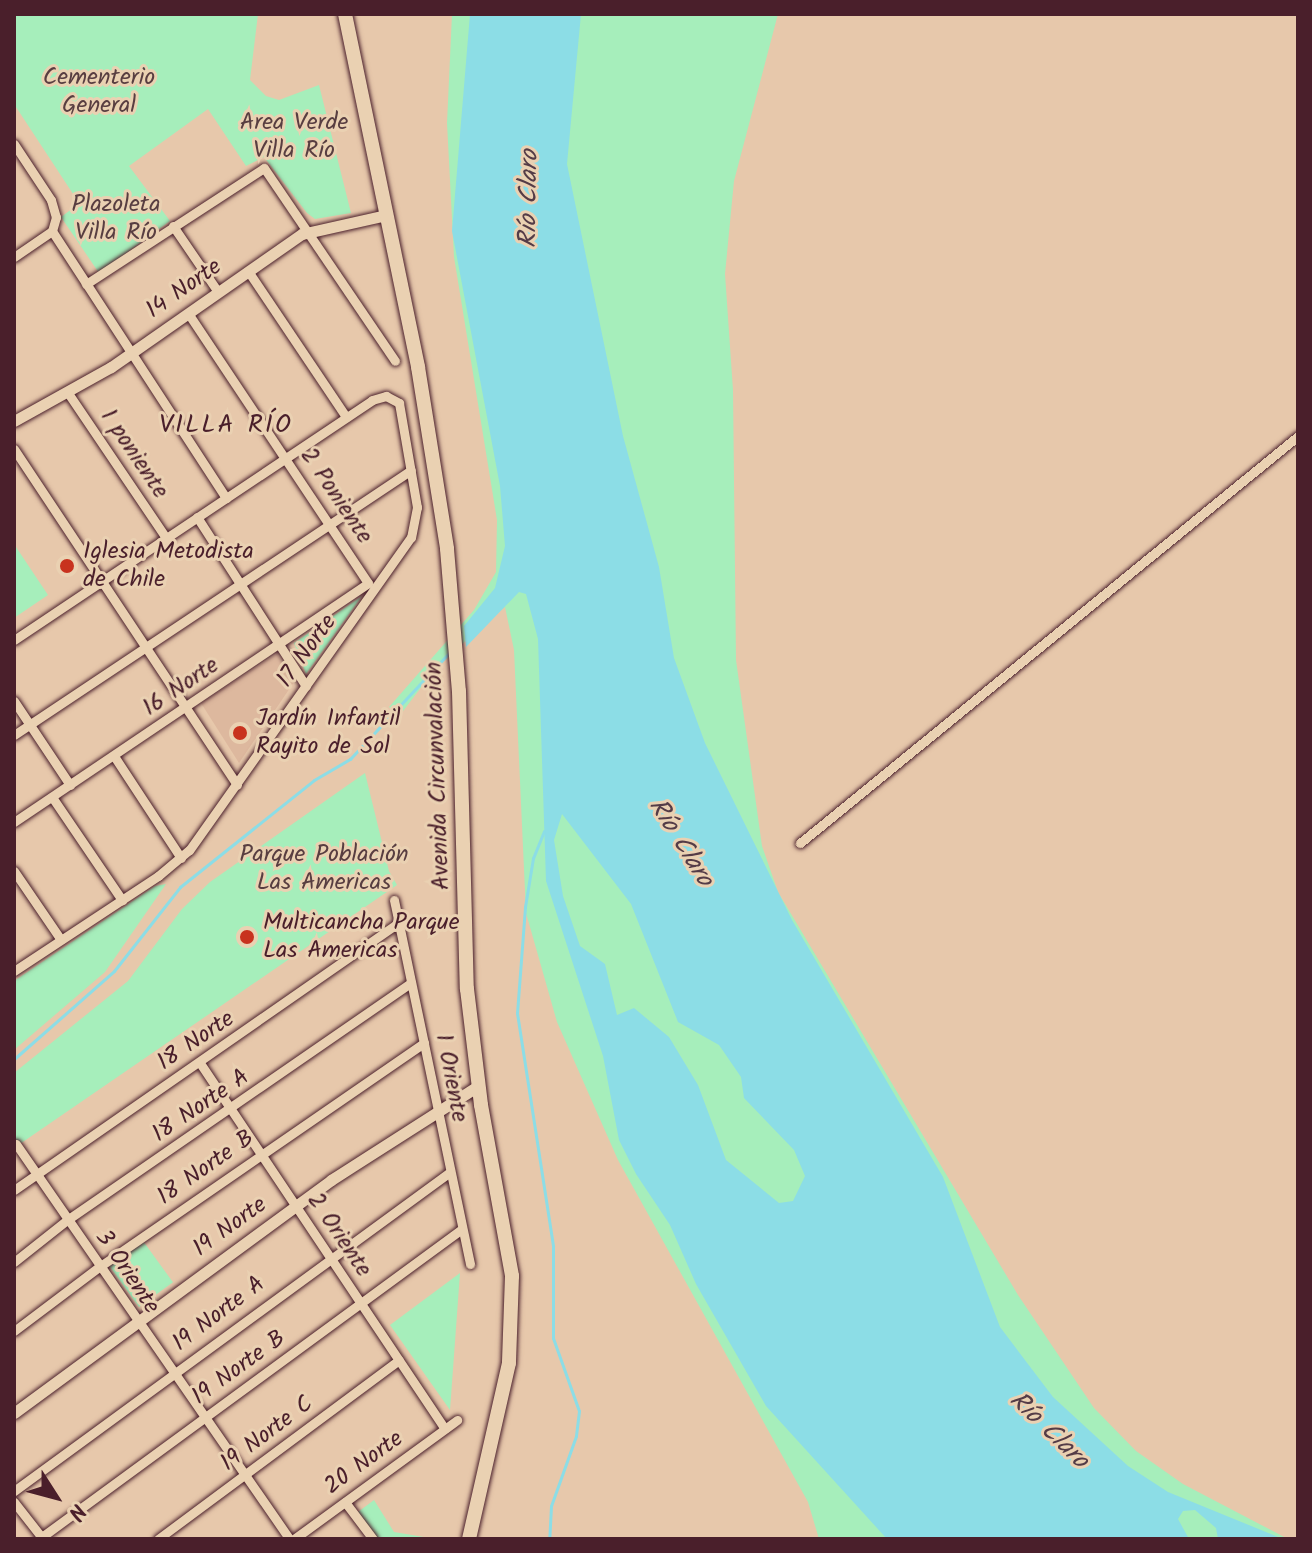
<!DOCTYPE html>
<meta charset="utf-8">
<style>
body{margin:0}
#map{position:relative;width:1312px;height:1553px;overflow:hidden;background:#e7c8ab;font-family:Kalam,sans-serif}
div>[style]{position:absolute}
.built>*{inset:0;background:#ddb89e}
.green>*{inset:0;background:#a6eebb;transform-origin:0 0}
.water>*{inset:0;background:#8cdde6}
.stream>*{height:3px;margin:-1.5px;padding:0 1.5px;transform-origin:1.5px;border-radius:1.5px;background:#8cdde6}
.roads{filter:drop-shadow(0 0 2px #4a1f2b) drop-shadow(0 0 2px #4a1f2b)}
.minor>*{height:9px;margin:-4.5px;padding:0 4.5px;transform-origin:4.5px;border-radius:4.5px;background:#ead1b2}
.tertiary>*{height:11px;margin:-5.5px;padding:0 5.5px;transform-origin:5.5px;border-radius:5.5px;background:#ead1b2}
.primary>*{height:14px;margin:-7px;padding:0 7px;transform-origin:7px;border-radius:7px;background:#ead1b2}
.dots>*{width:22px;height:22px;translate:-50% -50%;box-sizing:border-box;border:4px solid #ead1b2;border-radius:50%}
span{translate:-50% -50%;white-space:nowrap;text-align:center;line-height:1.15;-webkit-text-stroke:6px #ead1b2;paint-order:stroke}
.park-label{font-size:24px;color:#583e41}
.street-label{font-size:24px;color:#4a1f2b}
.poi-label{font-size:24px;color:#4a1f2b}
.left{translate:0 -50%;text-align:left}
.water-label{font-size:26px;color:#543c47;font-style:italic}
.neighbourhood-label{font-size:26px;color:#4a1f2b;letter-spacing:2px}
.frame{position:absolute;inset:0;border:16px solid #4a1f2b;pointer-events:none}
.north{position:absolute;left:16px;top:1457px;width:80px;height:80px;-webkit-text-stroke:6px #ead1b2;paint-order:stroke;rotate:126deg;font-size:22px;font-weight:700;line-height:32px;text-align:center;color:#4a1f2b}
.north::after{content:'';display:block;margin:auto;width:28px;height:36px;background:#4a1f2b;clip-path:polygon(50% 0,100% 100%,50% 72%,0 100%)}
</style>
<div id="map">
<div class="built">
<i style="clip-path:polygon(277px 654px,294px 682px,239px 763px,201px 703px)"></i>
</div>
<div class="green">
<i style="clip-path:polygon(14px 14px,258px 14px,250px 80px,266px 96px,279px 100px,319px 85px,351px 213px,315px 219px,307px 213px,264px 157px,246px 166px,208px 109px,129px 166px,170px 221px,99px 273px,61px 217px,95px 192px,79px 203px,14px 104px)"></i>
<i style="clip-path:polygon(452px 14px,778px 14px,734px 181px,725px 274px,733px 390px,736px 660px,762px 846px,778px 892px,1018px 1295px,1094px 1408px,1136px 1451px,1183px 1484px,1288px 1539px,819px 1539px,808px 1502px,618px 1160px,557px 1022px,526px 913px,514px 650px,505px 607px,439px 664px,400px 715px,389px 707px,474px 610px,496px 572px,497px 520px,454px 257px,447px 123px)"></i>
<i style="clip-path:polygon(14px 544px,48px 595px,14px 618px)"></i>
<i style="clip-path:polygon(362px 596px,306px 674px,294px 643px)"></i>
<i style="clip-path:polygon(365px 773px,389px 871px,397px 885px,14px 1148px,14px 1073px,128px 981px,182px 909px,210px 882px)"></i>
<i style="clip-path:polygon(166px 884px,105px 972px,14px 1050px,14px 981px,155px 886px)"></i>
<i style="left:143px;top:1241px;width:51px;height:42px;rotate:54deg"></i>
<i style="clip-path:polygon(460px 1273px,450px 1410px,390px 1325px)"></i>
<i style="clip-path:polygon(374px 1500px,394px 1532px,436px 1539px,377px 1539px,358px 1512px)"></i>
</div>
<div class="water">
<i style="clip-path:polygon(evenodd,470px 14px,581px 14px,567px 164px,623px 436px,659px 567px,674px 658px,705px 743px,792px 920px,943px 1177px,1000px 1327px,1053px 1397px,1128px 1466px,1168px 1492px,1283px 1539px,1218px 1539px,1216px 1528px,1195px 1510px,1183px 1511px,1178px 1519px,1189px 1539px,887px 1539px,766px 1406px,696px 1284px,670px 1225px,636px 1174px,619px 1140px,603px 1056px,546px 881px,538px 639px,526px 594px,519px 592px,466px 647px,464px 626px,495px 588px,505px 546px,500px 486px,452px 231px,470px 14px,562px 814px,631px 904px,678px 1022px,719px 1045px,741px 1077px,744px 1098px,794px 1150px,805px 1176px,793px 1201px,779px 1203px,726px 1160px,698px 1085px,669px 1037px,634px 1008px,617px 1015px,605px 964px,580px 946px,563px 896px,554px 840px,562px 814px)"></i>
</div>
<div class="stream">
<i style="left:544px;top:831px;width:29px;rotate:112deg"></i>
<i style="left:533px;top:858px;width:50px;rotate:99.3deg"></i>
<i style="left:525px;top:907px;width:106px;rotate:94.3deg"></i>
<i style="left:517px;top:1013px;width:236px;rotate:81.2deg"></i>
<i style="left:553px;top:1246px;width:92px;rotate:90deg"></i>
<i style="left:553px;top:1338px;width:77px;rotate:70.4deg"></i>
<i style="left:579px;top:1411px;width:25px;rotate:97deg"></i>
<i style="left:576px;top:1436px;width:74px;rotate:109.7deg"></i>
<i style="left:551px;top:1506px;width:33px;rotate:93deg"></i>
<i style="left:14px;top:1059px;width:133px;rotate:-41.3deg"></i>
<i style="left:114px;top:971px;width:107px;rotate:-51.8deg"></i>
<i style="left:180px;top:887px;width:171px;rotate:-38.6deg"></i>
<i style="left:314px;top:780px;width:42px;rotate:-30.3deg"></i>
<i style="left:350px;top:759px;width:145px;rotate:-47deg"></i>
</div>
<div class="roads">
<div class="minor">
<i style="left:14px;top:144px;width:67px;rotate:56.5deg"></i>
<i style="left:51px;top:200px;width:18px;rotate:74deg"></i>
<i style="left:56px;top:217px;width:15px;rotate:106deg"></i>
<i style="left:52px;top:231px;width:319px;rotate:56.9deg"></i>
<i style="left:173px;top:226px;width:80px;rotate:55.7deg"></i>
<i style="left:14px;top:257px;width:46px;rotate:-34.4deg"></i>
<i style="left:248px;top:271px;width:176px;rotate:56.1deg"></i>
<i style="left:86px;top:284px;width:212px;rotate:-33.1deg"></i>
<i style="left:264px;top:168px;width:233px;rotate:55.8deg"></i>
<i style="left:68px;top:393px;width:175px;rotate:55.9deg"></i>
<i style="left:14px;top:449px;width:403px;rotate:56.4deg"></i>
<i style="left:197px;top:517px;width:201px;rotate:57.2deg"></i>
<i style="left:14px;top:640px;width:431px;rotate:-33.8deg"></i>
<i style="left:372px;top:400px;width:15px;rotate:-16deg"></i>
<i style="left:386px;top:396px;width:15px;rotate:28deg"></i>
<i style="left:399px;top:403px;width:106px;rotate:80.2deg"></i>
<i style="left:417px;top:507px;width:31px;rotate:101deg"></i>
<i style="left:411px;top:537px;width:384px;rotate:125.3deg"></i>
<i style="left:189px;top:850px;width:40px;rotate:140deg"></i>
<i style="left:158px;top:876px;width:173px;rotate:146.6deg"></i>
<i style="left:14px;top:701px;width:101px;rotate:56.3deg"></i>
<i style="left:14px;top:735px;width:477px;rotate:-33.7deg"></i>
<i style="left:114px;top:756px;width:122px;rotate:56.7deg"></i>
<i style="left:52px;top:797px;width:125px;rotate:55.8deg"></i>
<i style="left:14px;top:822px;width:427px;rotate:-34deg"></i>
<i style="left:368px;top:583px;width:324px;rotate:-123.7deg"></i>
<i style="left:800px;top:843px;width:643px;rotate:-39.26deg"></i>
<i style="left:14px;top:871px;width:83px;rotate:55.7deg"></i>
<i style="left:394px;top:900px;width:372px;rotate:78.2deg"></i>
<i style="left:200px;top:1063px;width:440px;rotate:56.2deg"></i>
<i style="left:16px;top:1144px;width:481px;rotate:55.3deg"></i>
<i style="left:14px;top:1190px;width:468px;rotate:-34.8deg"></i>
<i style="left:14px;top:1262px;width:68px;rotate:-38.4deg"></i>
<i style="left:67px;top:1220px;width:418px;rotate:-34.6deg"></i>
<i style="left:14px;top:1331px;width:106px;rotate:-37deg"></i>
<i style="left:99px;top:1267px;width:395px;rotate:-34.6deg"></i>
<i style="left:14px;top:1491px;width:540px;rotate:-36.19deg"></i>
<i style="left:14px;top:1502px;width:47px;rotate:51.9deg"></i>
<i style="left:345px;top:1502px;width:46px;rotate:52.9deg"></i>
<i style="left:39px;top:1539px;width:524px;rotate:-36.24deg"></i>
<i style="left:158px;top:1539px;width:300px;rotate:-36.6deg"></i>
<i style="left:294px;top:1539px;width:202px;rotate:-36.1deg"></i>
</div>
<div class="tertiary">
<i style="left:14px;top:421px;width:111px;rotate:-29.1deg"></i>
<i style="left:111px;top:367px;width:233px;rotate:-34.9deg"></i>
<i style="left:302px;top:234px;width:86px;rotate:-12.7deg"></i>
<i style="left:14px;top:1413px;width:393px;rotate:-36.3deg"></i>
<i style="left:331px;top:1180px;width:174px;rotate:-32.6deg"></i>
</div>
<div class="primary">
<i style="left:345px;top:14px;width:360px;rotate:78.3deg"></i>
<i style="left:418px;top:367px;width:184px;rotate:80.9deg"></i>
<i style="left:447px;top:549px;width:143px;rotate:85.2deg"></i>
<i style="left:459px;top:691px;width:298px;rotate:88.5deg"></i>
<i style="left:467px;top:989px;width:117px;rotate:83.1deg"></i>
<i style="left:481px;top:1105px;width:174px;rotate:79.7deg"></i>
<i style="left:512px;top:1276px;width:87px;rotate:92deg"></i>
<i style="left:509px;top:1363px;width:180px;rotate:102.8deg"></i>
</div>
</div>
<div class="dots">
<i style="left:67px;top:566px;background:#c8321e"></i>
<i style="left:240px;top:733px;background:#c8321e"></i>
<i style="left:247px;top:937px;background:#c8321e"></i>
</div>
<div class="park-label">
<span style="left:99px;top:92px">Cementerio<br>General</span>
<span style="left:294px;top:137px">Area Verde<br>Villa Río</span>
<span style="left:116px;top:219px">Plazoleta<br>Villa Río</span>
<span style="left:324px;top:869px">Parque Población<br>Las Americas</span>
</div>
<div class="street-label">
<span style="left:184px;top:289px;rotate:-35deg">14 Norte</span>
<span style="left:134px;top:454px;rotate:56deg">1 poniente</span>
<span style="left:336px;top:496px;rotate:56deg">2 Poniente</span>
<span style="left:307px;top:651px;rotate:-54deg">17 Norte</span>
<span style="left:181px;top:687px;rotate:-34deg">16 Norte</span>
<span style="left:438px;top:776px;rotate:-92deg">Avenida Circunvalación</span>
<span style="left:196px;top:1041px;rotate:-34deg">18 Norte</span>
<span style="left:451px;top:1078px;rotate:79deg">1 Oriente</span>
<span style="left:201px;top:1106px;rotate:-34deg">18 Norte A</span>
<span style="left:206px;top:1168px;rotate:-35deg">18 Norte B</span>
<span style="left:230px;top:1227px;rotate:-36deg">19 Norte</span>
<span style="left:339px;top:1235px;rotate:56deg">2 Oriente</span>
<span style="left:127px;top:1272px;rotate:56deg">3 Oriente</span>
<span style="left:219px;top:1314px;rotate:-37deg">19 Norte A</span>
<span style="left:239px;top:1368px;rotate:-36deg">19 Norte B</span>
<span style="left:267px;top:1434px;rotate:-37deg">19 Norte C</span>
<span style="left:364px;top:1463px;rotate:-36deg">20 Norte</span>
</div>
<div class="poi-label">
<span class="left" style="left:83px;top:566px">Iglesia Metodista<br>de Chile</span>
<span class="left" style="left:256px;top:733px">Jardín Infantil<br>Rayito de Sol</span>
<span class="left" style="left:263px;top:937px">Multicancha Parque<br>Las Americas</span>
</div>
<div class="water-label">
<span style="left:530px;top:199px;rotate:-89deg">Río Claro</span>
<span style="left:680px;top:843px;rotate:58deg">Río Claro</span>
<span style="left:1048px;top:1431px;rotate:44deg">Río Claro</span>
</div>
<div class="neighbourhood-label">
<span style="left:226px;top:426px">VILLA RÍO</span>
</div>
<div class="frame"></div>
<div class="north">N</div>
</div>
